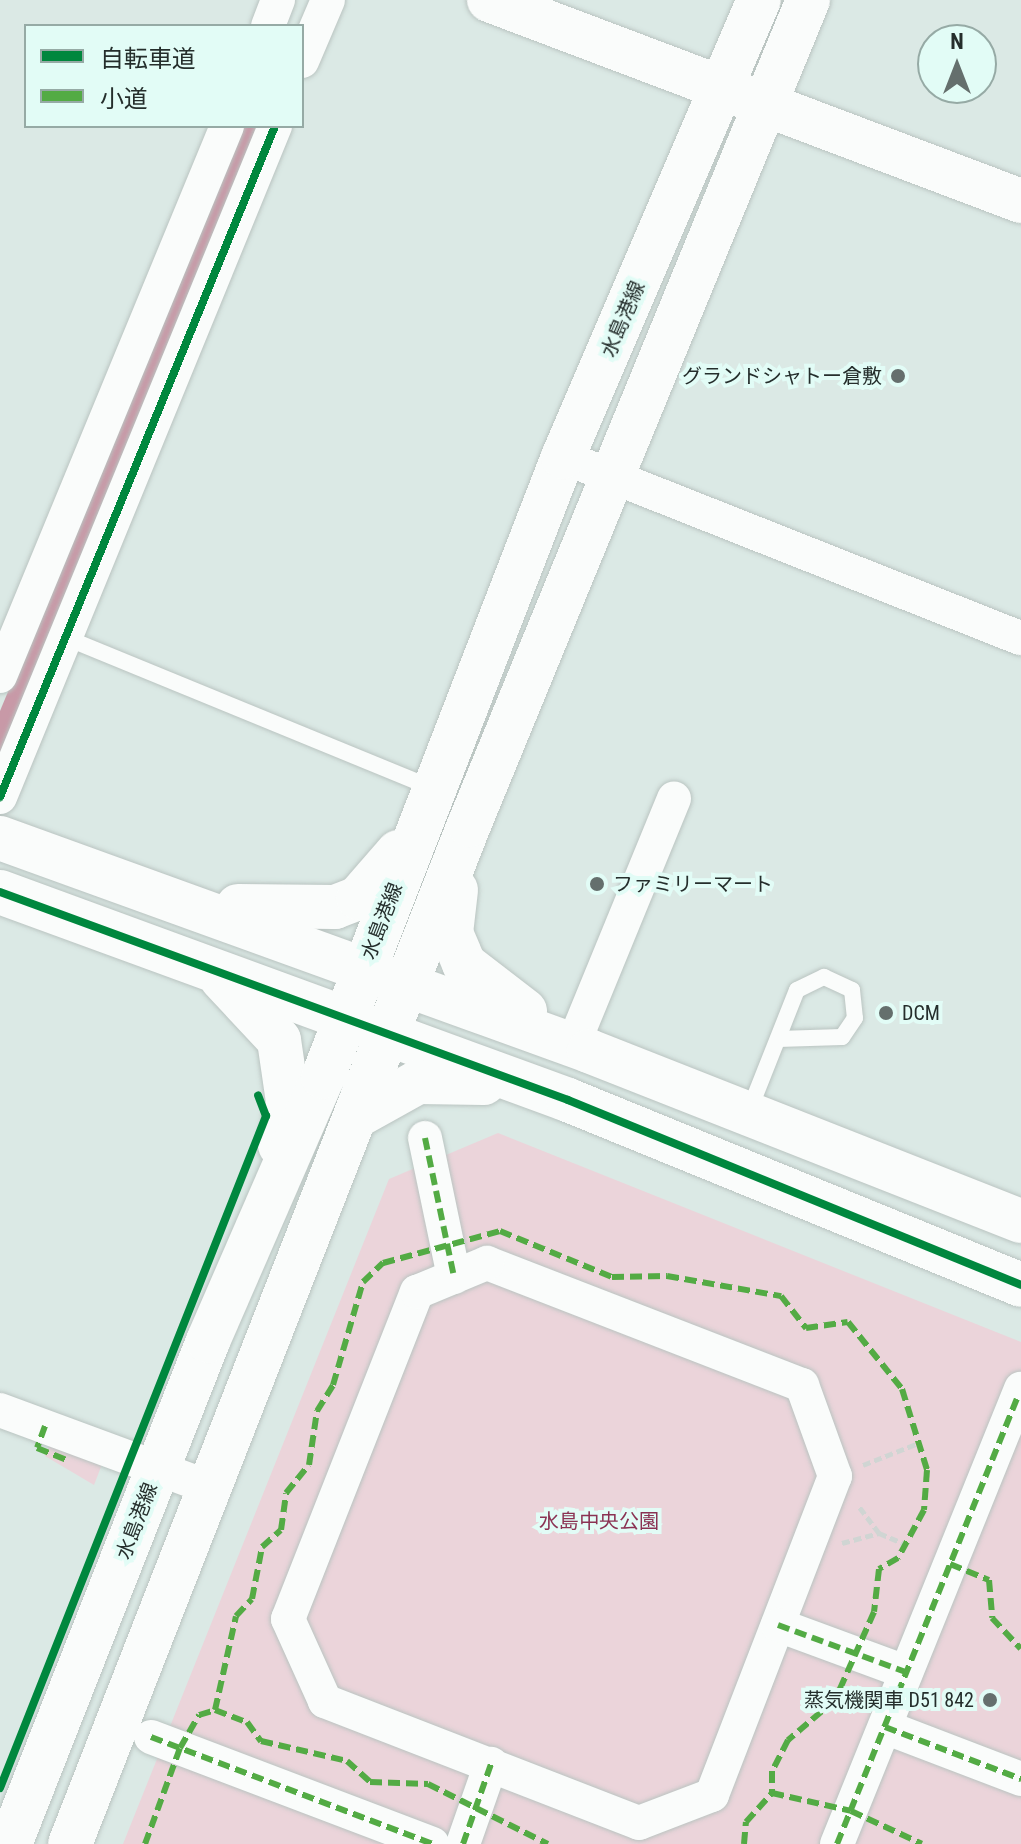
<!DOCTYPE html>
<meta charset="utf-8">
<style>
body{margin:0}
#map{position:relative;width:1021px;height:1844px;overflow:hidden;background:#dbe9e5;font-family:"Roboto Condensed","Noto Sans JP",sans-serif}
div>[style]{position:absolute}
.green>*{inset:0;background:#ebd4da}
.water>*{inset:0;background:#c899a7}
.path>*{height:5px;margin-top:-2.5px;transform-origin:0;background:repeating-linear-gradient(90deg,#d0d5d3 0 8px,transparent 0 12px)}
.roads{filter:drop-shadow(0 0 2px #bac4c1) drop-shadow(0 0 2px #bac4c1)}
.lane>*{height:16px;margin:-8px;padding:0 8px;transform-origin:8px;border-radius:8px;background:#fafcfb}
.street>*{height:34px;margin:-17px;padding:0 17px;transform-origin:17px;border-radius:17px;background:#fafcfb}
.secondary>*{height:44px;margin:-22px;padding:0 22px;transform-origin:22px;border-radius:22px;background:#fafcfb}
.quiet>*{height:6px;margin-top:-3px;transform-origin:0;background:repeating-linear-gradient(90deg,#53ab44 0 12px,transparent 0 18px)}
.cycleway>*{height:8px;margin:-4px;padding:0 4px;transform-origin:4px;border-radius:4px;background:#00873e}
.dots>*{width:22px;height:22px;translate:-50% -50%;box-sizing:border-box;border:4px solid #e2fcf6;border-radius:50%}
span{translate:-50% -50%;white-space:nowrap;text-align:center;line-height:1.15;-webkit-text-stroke:8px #e2fcf6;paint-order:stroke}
.street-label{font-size:20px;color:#252e2c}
.poi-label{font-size:20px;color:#252e2c}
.right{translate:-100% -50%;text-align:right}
.left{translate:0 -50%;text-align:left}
.park-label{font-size:20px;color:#8b3253}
.legend{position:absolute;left:24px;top:24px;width:280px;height:104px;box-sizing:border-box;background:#e2fcf6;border:2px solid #96aaa5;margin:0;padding:10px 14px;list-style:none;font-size:24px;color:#252e2c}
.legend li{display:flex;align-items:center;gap:16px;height:40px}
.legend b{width:40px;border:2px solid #96aaa5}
.north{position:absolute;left:917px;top:24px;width:80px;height:80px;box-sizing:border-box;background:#e2fcf6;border:2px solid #96aaa5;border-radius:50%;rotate:0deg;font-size:22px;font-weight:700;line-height:32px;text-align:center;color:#252e2c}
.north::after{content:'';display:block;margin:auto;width:28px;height:36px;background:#656f6d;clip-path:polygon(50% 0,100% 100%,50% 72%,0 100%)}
</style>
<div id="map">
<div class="green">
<i style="clip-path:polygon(498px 1133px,1021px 1342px,1021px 1844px,123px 1844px,389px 1179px)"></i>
<i style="clip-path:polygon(52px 1439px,104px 1459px,94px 1485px,45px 1456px)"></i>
</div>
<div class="water">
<i style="clip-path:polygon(243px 126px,261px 126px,0 762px,0 711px)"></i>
</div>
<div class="path">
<i style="left:863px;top:1465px;width:57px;rotate:-21.6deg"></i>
<i style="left:879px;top:1533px;width:26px;rotate:23deg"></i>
<i style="left:842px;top:1543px;width:38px;rotate:-15deg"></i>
<i style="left:879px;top:1533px;width:35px;rotate:-127deg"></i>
</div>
<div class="roads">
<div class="lane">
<i style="left:64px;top:637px;width:399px;rotate:22.3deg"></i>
<i style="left:749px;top:1111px;width:130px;rotate:-68.4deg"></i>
<i style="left:797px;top:990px;width:30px;rotate:-26deg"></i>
<i style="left:824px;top:977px;width:31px;rotate:25deg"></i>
<i style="left:852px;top:990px;width:28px;rotate:84deg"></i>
<i style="left:855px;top:1018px;width:23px;rotate:124deg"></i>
<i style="left:842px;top:1037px;width:64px;rotate:178.2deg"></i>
</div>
<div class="street">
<i style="left:268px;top:26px;width:28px;rotate:-69deg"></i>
<i style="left:302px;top:61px;width:66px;rotate:-66.9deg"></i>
<i style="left:563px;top:457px;width:492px;rotate:21.6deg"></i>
<i style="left:0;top:676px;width:595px;rotate:-67.57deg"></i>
<i style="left:0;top:797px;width:725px;rotate:-67.71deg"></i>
<i style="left:575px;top:1040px;width:261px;rotate:-67.7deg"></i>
<i style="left:425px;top:1138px;width:142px;rotate:78.2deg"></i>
<i style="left:487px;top:1263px;width:338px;rotate:21.2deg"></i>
<i style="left:802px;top:1385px;width:97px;rotate:70.1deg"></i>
<i style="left:835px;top:1476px;width:342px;rotate:111.1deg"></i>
<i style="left:712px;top:1795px;width:78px;rotate:159deg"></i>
<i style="left:639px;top:1823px;width:337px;rotate:-158.8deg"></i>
<i style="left:325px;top:1701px;width:90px;rotate:-114.3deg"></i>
<i style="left:288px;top:1619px;width:352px;rotate:-68.5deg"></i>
<i style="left:417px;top:1292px;width:76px;rotate:-22.5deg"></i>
<i style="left:0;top:1410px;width:225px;rotate:20.3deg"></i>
<i style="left:778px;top:1625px;width:136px;rotate:20.2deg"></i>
<i style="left:885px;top:1727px;width:146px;rotate:20.9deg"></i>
<i style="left:151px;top:1737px;width:301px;rotate:20.8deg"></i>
<i style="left:463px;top:1844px;width:85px;rotate:-70.7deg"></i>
<i style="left:837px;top:1844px;width:491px;rotate:-68deg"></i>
</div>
<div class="secondary">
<i style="left:489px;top:0;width:569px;rotate:20.7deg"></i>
<i style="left:0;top:838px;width:626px;rotate:19.88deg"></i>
<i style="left:589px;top:1051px;width:464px;rotate:21.5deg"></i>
<i style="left:456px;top:890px;width:43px;rotate:96.6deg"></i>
<i style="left:451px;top:933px;width:34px;rotate:67deg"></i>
<i style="left:464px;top:964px;width:77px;rotate:37.6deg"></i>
<i style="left:0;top:892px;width:605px;rotate:20.11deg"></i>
<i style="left:568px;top:1100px;width:489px;rotate:22.2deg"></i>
<i style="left:238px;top:906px;width:97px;rotate:0.6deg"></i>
<i style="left:335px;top:907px;width:25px;rotate:-21deg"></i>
<i style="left:358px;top:898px;width:61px;rotate:-49deg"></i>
<i style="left:222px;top:979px;width:83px;rotate:46.9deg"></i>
<i style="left:279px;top:1040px;width:63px;rotate:81.7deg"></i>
<i style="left:288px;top:1102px;width:44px;rotate:100.5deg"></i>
<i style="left:355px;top:1117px;width:72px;rotate:-29.1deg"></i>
<i style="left:418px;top:1082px;width:66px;rotate:0.9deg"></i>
<i style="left:10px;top:1844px;width:541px;rotate:-68.51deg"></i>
<i style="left:208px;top:1341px;width:288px;rotate:-66.5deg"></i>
<i style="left:323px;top:1077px;width:665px;rotate:-68.84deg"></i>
<i style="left:563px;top:457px;width:497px;rotate:-66.8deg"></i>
<i style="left:70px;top:1844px;width:1094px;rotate:-68.62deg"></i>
<i style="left:469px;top:825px;width:892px;rotate:-67.66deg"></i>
</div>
</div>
<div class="quiet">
<i style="left:425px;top:1138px;width:142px;rotate:78.2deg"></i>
<i style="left:45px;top:1426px;width:23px;rotate:110deg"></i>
<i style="left:37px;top:1448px;width:32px;rotate:22deg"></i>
<i style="left:950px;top:1564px;width:42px;rotate:22.3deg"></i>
<i style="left:989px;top:1580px;width:38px;rotate:85deg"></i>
<i style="left:992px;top:1618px;width:42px;rotate:46.9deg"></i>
<i style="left:778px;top:1625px;width:136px;rotate:20.2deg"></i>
<i style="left:215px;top:1710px;width:96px;rotate:-77.4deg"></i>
<i style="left:236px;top:1616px;width:23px;rotate:-47deg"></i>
<i style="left:252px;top:1599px;width:53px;rotate:-79.1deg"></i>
<i style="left:262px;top:1547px;width:25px;rotate:-42deg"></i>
<i style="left:281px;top:1530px;width:37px;rotate:-82deg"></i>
<i style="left:286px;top:1493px;width:36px;rotate:-51deg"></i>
<i style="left:309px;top:1465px;width:55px;rotate:-81.6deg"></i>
<i style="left:317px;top:1411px;width:31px;rotate:-58deg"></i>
<i style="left:333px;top:1385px;width:107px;rotate:-73.8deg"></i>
<i style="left:363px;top:1282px;width:28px;rotate:-44deg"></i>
<i style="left:383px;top:1263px;width:121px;rotate:-15.3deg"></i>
<i style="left:500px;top:1231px;width:121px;rotate:22.3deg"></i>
<i style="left:612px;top:1277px;width:55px;rotate:-1deg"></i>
<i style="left:667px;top:1276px;width:116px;rotate:10deg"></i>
<i style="left:781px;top:1296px;width:41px;rotate:52deg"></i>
<i style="left:806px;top:1328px;width:42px;rotate:-8.1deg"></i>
<i style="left:848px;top:1322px;width:86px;rotate:51.1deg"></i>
<i style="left:902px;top:1389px;width:85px;rotate:72.8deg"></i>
<i style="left:927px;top:1470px;width:40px;rotate:94.3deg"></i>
<i style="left:924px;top:1510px;width:55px;rotate:118.4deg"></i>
<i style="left:898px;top:1558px;width:22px;rotate:150deg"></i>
<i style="left:879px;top:1569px;width:43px;rotate:96.6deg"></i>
<i style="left:874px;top:1612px;width:96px;rotate:113.9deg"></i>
<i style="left:835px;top:1700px;width:62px;rotate:139.6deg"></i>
<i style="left:788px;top:1740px;width:35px;rotate:117deg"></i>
<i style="left:772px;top:1771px;width:22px;rotate:90deg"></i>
<i style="left:885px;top:1727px;width:146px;rotate:20.9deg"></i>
<i style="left:151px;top:1737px;width:301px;rotate:20.8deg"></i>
<i style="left:145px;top:1844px;width:102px;rotate:-70deg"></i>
<i style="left:180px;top:1748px;width:38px;rotate:-60deg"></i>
<i style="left:199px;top:1715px;width:17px;rotate:-17deg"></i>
<i style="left:215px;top:1710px;width:34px;rotate:21deg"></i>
<i style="left:247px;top:1722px;width:24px;rotate:54deg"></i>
<i style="left:261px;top:1741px;width:88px;rotate:13.1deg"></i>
<i style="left:347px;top:1761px;width:31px;rotate:42deg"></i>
<i style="left:370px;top:1782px;width:58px;rotate:2deg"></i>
<i style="left:428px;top:1784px;width:134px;rotate:26.6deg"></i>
<i style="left:463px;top:1844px;width:85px;rotate:-70.7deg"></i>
<i style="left:744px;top:1844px;width:22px;rotate:-85deg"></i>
<i style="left:746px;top:1822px;width:39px;rotate:-48deg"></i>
<i style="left:772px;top:1793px;width:81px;rotate:12.8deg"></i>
<i style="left:851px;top:1811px;width:78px;rotate:24.9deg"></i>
<i style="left:837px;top:1844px;width:480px;rotate:-68deg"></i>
</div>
<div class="cycleway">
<i style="left:0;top:797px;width:725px;rotate:-67.71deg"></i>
<i style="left:0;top:892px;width:605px;rotate:20.11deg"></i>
<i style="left:568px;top:1100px;width:489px;rotate:22.2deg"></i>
<i style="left:0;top:1788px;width:723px;rotate:-68.4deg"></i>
<i style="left:266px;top:1116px;width:22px;rotate:-111deg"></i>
</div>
<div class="dots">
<i style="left:898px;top:376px;background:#656f6d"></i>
<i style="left:597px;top:884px;background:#656f6d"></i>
<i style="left:886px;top:1013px;background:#656f6d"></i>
<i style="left:990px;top:1700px;background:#656f6d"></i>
</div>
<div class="street-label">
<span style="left:623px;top:319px;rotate:-67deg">水島港線</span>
<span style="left:382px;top:921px;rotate:-69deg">水島港線</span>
<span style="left:137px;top:1521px;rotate:-69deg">水島港線</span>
</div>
<div class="poi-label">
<span class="right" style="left:882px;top:376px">グランドシャトー倉敷</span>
<span class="left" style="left:613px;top:884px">ファミリーマート</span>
<span class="left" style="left:902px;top:1013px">DCM</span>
<span class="right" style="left:974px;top:1700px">蒸気機関車 D51 842</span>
</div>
<div class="park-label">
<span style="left:599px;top:1521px">水島中央公園</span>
</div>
<ul class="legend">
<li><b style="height:10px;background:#00873e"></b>自転車道</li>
<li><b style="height:10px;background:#53ab44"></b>小道</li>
</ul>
<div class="north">N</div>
</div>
